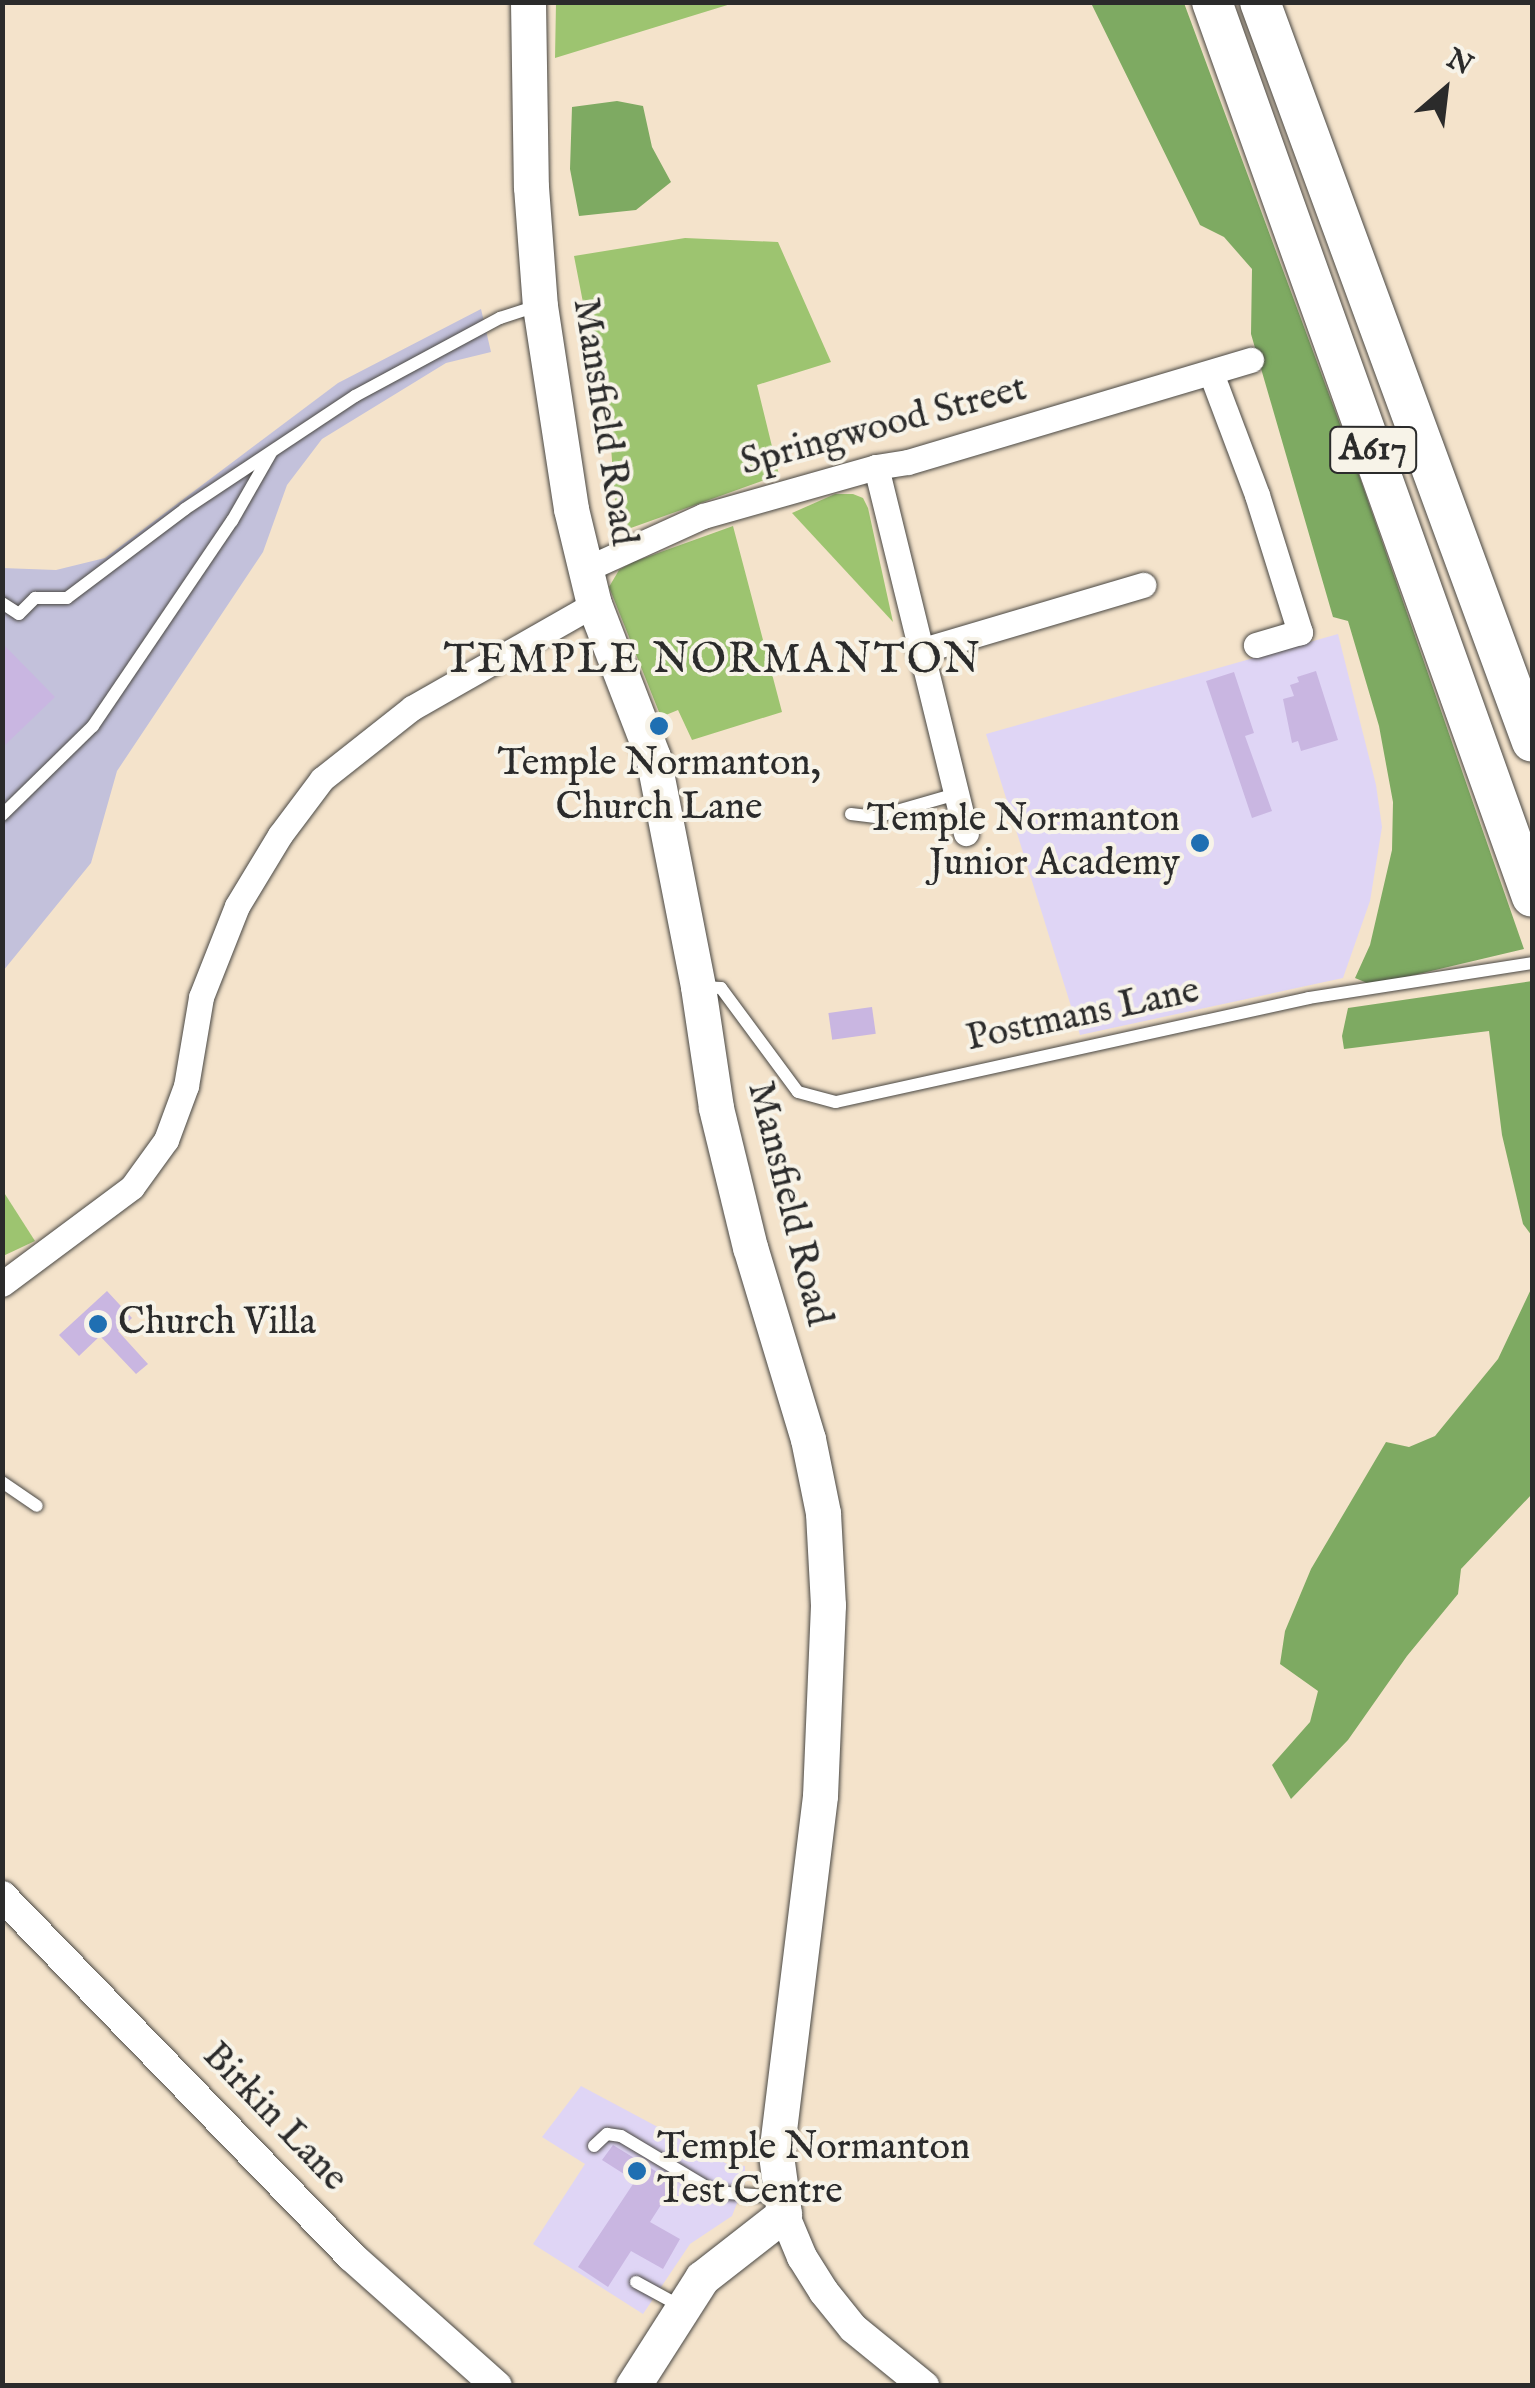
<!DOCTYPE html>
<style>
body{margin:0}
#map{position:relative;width:1535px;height:2388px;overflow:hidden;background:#f4e3cb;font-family:"IM FELL English",serif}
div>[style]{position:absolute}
.built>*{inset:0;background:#dfd5f5}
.industrial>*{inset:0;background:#c3c1db}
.green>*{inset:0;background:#9dc470}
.forest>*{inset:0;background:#7eaa62}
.building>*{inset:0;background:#c9b6e1;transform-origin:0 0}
.roads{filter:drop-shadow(0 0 2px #494743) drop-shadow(0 0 2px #494743)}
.service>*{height:12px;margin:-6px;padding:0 6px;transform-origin:6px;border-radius:6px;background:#fff}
.minor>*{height:25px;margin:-12.5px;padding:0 12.5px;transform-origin:12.5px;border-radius:12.5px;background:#fff}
.tertiary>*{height:30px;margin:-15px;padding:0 15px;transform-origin:15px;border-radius:15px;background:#fff}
.secondary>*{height:35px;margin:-17.5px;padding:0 17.5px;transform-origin:17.5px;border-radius:17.5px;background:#fff}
.trunk>*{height:40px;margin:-20px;padding:0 20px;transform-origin:20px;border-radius:20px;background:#fff}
.dots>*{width:28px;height:28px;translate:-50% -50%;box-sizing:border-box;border:5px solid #f7f3e8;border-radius:50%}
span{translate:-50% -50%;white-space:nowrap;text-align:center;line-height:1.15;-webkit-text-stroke:8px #f7f3e8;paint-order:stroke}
.shield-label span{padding:2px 8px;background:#f7f3e8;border:2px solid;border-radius:8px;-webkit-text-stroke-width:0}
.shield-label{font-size:35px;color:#2b2b2b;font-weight:700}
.street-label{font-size:38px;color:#2b2b2b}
.poi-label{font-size:38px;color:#2b2b2b}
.right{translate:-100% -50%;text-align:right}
.left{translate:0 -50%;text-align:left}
.quarter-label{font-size:42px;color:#2b2b2b;letter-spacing:2.5px}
.frame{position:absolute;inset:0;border:5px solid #2b2b2b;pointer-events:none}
.north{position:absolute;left:1395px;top:40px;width:100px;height:100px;-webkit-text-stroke:8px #f7f3e8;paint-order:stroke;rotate:28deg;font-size:28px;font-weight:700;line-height:40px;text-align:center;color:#2b2b2b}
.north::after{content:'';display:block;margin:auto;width:35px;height:45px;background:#2b2b2b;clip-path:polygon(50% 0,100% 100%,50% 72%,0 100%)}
</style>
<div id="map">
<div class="built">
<i style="clip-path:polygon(1338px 634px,1376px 785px,1382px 827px,1370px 901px,1343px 978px,1080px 1035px,986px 734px)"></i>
<i style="clip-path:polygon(581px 2086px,729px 2165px,745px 2166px,745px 2183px,732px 2216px,690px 2244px,643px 2314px,533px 2244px,585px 2164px,542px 2137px)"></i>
</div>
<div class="industrial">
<i style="clip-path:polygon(481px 309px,491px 352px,446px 363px,322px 439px,287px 485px,263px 552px,117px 771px,91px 863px,3px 971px,2px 568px,56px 570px,105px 558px,338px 383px)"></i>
</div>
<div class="green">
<i style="clip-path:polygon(556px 3px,556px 2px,734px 3px,555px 58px)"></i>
<i style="clip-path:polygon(685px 238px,778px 242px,831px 362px,757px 385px,779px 475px,628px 529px,616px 514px,611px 447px,574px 256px)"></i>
<i style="clip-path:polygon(835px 494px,853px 494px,863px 498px,868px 508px,893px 622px,792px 513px)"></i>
<i style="clip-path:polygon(733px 526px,782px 712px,692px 740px,678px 710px,661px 717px,609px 587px,619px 570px,633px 562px)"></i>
<i style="clip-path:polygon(3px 1191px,35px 1241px,3px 1256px,2px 1256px)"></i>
</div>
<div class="forest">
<i style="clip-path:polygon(1091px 3px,1184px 3px,1360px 478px,1524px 949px,1372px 985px,1355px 978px,1370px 945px,1392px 850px,1393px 802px,1379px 726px,1348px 621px,1333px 617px,1251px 334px,1252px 269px,1224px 237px,1200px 225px)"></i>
<i style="clip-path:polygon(617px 101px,643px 106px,652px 147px,671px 182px,636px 210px,579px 216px,570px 169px,572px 107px)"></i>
<i style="clip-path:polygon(1532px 981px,1532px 1236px,1523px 1224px,1502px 1135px,1489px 1031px,1344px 1049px,1342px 1036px,1348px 1008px)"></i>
<i style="clip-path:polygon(1532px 1287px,1532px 1494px,1461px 1569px,1458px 1594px,1407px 1656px,1348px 1740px,1291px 1799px,1272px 1765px,1310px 1722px,1318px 1691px,1280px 1664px,1285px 1631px,1311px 1569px,1386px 1442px,1409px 1447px,1435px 1436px,1498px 1359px)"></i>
</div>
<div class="building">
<i style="clip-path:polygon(2px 643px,55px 697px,2px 748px)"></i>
<i style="clip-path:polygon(1316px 671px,1338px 740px,1301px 751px,1298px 741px,1292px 743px,1283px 699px,1294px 696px,1290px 685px,1299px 682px,1297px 677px)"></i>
<i style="clip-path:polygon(1234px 672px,1254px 733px,1245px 736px,1272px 811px,1252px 818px,1206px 681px)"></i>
<i style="left:872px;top:1007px;width:27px;height:44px;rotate:82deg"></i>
<i style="clip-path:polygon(107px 1291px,132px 1318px,118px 1331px,148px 1364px,136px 1374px,100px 1336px,79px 1356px,59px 1335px)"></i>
<i style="clip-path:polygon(613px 2145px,675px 2183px,650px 2222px,680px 2239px,663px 2269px,631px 2251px,608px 2287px,578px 2267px,635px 2181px,602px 2160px)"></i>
</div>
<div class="roads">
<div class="service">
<i style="left:2px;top:603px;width:20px;rotate:33deg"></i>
<i style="left:19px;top:614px;width:23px;rotate:-45deg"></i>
<i style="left:35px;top:598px;width:32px"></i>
<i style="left:67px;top:598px;width:148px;rotate:-37deg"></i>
<i style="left:185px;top:509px;width:204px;rotate:-33.6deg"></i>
<i style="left:355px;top:396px;width:165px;rotate:-28.3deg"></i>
<i style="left:500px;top:318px;width:40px;rotate:-18deg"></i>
<i style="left:851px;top:814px;width:25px;rotate:7deg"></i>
<i style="left:876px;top:817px;width:83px;rotate:-16deg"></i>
<i style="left:2px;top:815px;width:127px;rotate:-44.4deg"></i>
<i style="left:93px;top:726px;width:248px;rotate:-55.9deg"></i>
<i style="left:232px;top:521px;width:78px;rotate:-60.2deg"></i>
<i style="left:701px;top:987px;width:20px;rotate:3deg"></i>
<i style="left:721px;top:988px;width:129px;rotate:53.5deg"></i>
<i style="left:798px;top:1092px;width:39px;rotate:15deg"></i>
<i style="left:836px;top:1102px;width:484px;rotate:-12.4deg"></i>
<i style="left:1309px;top:998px;width:226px;rotate:-8.9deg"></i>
<i style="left:2px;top:1482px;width:42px;rotate:34.4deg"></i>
<i style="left:594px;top:2146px;width:18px;rotate:-43deg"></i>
<i style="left:607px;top:2134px;width:14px;rotate:8deg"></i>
<i style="left:621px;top:2136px;width:109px;rotate:30.8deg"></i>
<i style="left:715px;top:2192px;width:65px;rotate:4.4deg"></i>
<i style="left:636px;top:2282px;width:52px;rotate:28.5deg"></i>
</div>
<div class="minor">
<i style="left:1211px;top:373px;width:130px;rotate:69.3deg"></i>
<i style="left:1257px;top:495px;width:144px;rotate:72.6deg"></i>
<i style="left:1300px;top:632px;width:46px;rotate:163.5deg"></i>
<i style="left:876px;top:467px;width:377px;rotate:76.2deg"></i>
<i style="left:584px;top:570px;width:131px;rotate:-24.4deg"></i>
<i style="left:703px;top:516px;width:180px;rotate:-15.8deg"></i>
<i style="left:876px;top:467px;width:32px;rotate:-9deg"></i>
<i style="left:908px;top:462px;width:358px;rotate:-16.6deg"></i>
<i style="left:920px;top:651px;width:233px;rotate:-16.5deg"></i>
<i style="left:2px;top:1284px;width:162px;rotate:-36.7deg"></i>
<i style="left:132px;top:1187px;width:58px;rotate:-54.1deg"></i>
<i style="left:166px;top:1140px;width:58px;rotate:-69.7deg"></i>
<i style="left:186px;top:1086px;width:90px;rotate:-80.4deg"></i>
<i style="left:201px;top:997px;width:98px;rotate:-68.4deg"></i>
<i style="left:237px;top:906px;width:83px;rotate:-58.8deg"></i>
<i style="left:280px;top:835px;width:70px;rotate:-53.1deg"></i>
<i style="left:322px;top:779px;width:115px;rotate:-38.3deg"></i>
<i style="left:412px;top:708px;width:210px;rotate:-29.7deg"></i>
</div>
<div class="tertiary">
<i style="left:2px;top:1896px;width:503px;rotate:45.89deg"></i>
<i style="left:352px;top:2257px;width:194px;rotate:41.7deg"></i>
<i style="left:784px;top:2214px;width:47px;rotate:67.3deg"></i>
<i style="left:802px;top:2257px;width:41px;rotate:57.8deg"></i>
<i style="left:824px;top:2292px;width:46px;rotate:51.1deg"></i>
<i style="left:853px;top:2328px;width:92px;rotate:39.2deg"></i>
</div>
<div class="secondary">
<i style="left:528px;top:2px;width:185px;rotate:89.1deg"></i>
<i style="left:531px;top:187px;width:119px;rotate:85.7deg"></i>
<i style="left:540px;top:306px;width:205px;rotate:81.3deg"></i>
<i style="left:571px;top:509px;width:98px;rotate:76.4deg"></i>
<i style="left:594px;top:604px;width:164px;rotate:68.9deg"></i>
<i style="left:653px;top:757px;width:234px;rotate:78.9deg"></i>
<i style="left:698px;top:987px;width:122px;rotate:81.5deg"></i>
<i style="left:716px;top:1108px;width:143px;rotate:76.3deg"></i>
<i style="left:750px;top:1247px;width:201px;rotate:73.2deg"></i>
<i style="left:808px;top:1439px;width:76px;rotate:78.5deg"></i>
<i style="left:823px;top:1513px;width:92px;rotate:86.9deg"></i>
<i style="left:828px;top:1605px;width:191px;rotate:92.4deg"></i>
<i style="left:820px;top:1796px;width:362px;rotate:97deg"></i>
<i style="left:776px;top:2155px;width:60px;rotate:82.3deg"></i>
<i style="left:784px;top:2214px;width:104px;rotate:142deg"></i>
<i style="left:702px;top:2278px;width:128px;rotate:122.6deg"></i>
</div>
<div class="trunk">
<i style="left:1212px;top:2px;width:950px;rotate:70.33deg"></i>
<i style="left:1260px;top:2px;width:788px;rotate:69.82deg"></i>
</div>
</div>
<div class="dots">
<i style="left:659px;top:726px;background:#1f6fb2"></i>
<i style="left:1200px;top:843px;background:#1f6fb2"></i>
<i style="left:98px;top:1324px;background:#1f6fb2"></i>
<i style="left:637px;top:2171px;background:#1f6fb2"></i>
</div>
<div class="shield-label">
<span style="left:1373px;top:450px">A617</span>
</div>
<div class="street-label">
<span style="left:603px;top:422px;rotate:81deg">Mansfield Road</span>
<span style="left:884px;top:427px;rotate:-15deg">Springwood Street</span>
<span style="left:1083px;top:1016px;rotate:-12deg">Postmans Lane</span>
<span style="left:788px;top:1204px;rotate:76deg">Mansfield Road</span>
<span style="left:274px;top:2118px;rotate:46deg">Birkin Lane</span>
</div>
<div class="poi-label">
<span style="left:659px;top:787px">Temple Normanton,<br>Church Lane</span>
<span class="right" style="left:1180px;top:843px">Temple Normanton<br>Junior Academy</span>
<span class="left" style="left:118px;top:1324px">Church Villa</span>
<span class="left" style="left:657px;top:2171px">Temple Normanton<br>Test Centre</span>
</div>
<div class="quarter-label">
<span style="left:713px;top:661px">TEMPLE NORMANTON</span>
</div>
<div class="frame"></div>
<div class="north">N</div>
</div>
